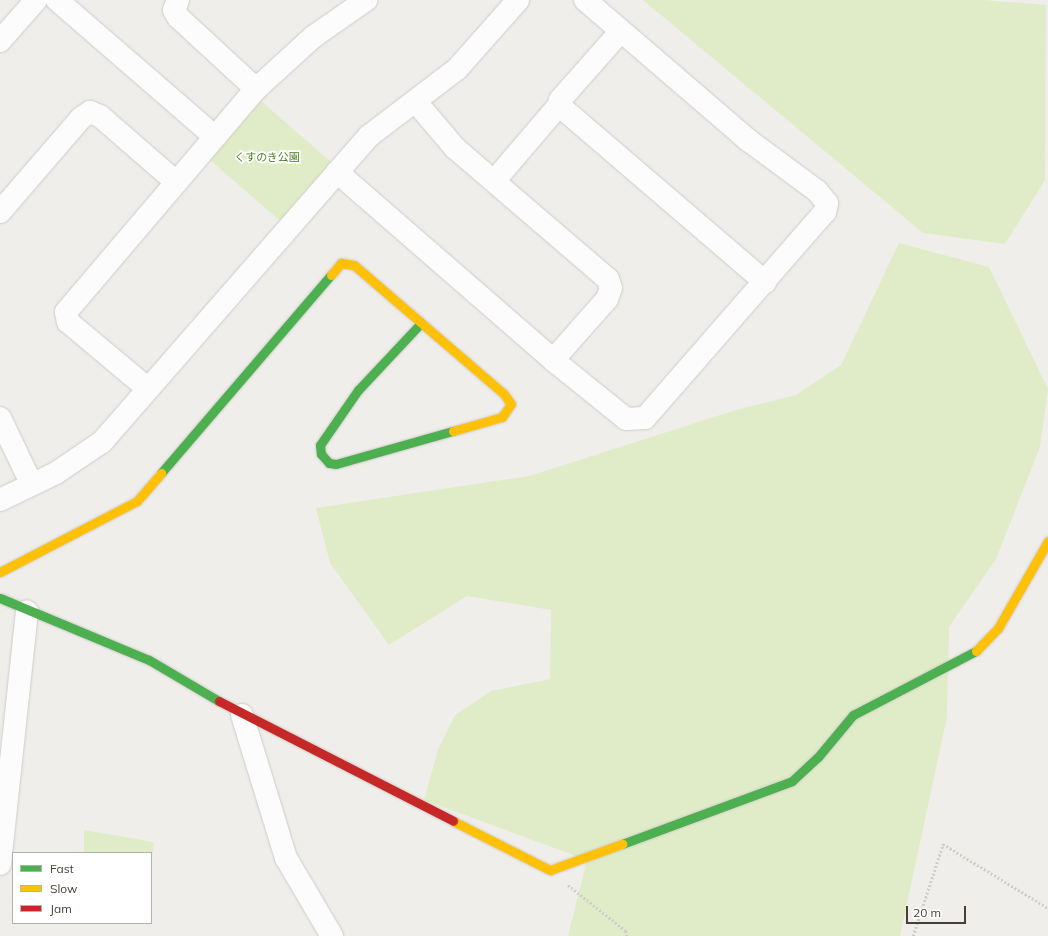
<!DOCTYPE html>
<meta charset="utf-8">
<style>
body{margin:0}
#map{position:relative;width:1048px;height:936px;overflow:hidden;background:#f0eeea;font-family:Mulish,"Noto Sans JP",sans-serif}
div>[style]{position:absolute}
.green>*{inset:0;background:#e0ecc8;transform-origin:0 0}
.path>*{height:2.5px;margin-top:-1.25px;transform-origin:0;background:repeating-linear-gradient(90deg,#d1ceca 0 2px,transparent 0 4px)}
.roads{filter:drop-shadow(0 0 1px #ceccc7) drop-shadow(0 0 1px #ceccc7)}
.street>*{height:22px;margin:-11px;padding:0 11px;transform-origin:11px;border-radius:11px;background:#fdfcfc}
.fast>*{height:9px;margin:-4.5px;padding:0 4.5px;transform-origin:4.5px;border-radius:4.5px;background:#4caf50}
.slow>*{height:9px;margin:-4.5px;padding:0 4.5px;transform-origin:4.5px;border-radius:4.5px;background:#ffc107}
.jam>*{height:9px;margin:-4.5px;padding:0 4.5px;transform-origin:4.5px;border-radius:4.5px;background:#c62828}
span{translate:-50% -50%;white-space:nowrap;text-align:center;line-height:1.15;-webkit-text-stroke:3.5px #fff;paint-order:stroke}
.park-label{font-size:11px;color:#4d7d24}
.legend{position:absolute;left:12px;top:852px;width:140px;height:72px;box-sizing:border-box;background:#fff;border:1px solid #b5b2ae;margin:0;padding:5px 7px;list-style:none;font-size:12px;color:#473f35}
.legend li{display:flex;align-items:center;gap:8px;height:20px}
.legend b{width:20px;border:1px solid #b5b2ae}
.scale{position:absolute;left:906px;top:906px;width:60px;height:18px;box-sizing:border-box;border:2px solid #473f35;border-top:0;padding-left:5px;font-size:12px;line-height:14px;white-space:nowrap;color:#473f35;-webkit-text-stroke:3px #fff;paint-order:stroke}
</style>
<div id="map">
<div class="green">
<i style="clip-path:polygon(643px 0,984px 0,1046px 5px,1045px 180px,1005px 244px,923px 233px)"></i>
<i style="left:261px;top:101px;width:99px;height:78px;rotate:41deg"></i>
<i style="clip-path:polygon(899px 243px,989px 267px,1048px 389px,1040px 447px,996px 559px,949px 627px,947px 717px,900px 936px,568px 936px,587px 860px,424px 800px,438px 750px,455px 715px,491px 691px,550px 679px,551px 610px,467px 596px,389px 645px,330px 563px,316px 508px,529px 476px,736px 410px,796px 395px,841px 365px)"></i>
<i style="clip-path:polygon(84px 830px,154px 842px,151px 864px,151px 853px,84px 853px)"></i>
</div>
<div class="path">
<i style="left:568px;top:885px;width:74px;rotate:38.4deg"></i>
<i style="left:626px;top:931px;width:5px;rotate:79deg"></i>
<i style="left:913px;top:936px;width:97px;rotate:-71.9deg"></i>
<i style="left:943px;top:844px;width:123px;rotate:31.4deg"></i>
</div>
<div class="roads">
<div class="street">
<i style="left:57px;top:0;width:209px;rotate:40.9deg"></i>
<i style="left:620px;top:32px;width:91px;rotate:131.4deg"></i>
<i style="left:560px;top:100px;width:7px;rotate:82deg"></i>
<i style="left:561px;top:107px;width:269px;rotate:40.6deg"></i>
<i style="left:0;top:41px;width:55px;rotate:-48.7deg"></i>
<i style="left:256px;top:89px;width:77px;rotate:-42.4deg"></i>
<i style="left:313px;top:37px;width:65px;rotate:-34.9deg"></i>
<i style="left:416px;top:102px;width:60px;rotate:49.7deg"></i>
<i style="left:455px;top:148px;width:201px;rotate:40.6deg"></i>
<i style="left:608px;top:279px;width:9px;rotate:72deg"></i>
<i style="left:611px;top:288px;width:12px;rotate:110deg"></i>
<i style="left:607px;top:299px;width:81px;rotate:131.5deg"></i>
<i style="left:337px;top:172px;width:286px;rotate:41deg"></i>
<i style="left:553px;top:360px;width:94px;rotate:38.9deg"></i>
<i style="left:626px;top:419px;width:19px;rotate:-3deg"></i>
<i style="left:645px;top:418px;width:274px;rotate:-48.9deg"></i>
<i style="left:825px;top:212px;width:9px;rotate:-77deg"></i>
<i style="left:827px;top:203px;width:16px;rotate:-130deg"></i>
<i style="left:817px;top:191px;width:86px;rotate:-143.5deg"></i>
<i style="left:748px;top:140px;width:215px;rotate:-139.3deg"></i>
<i style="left:495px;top:180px;width:100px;rotate:-49.5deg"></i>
<i style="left:0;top:212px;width:124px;rotate:-49.2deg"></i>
<i style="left:81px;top:118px;width:11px;rotate:-34deg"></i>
<i style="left:90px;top:112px;width:11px;rotate:22deg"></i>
<i style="left:100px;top:116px;width:101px;rotate:41deg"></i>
<i style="left:147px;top:388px;width:103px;rotate:-140.1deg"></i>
<i style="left:68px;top:322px;width:10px;rotate:-101deg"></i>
<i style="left:66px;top:312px;width:293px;rotate:-49.6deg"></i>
<i style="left:256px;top:89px;width:106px;rotate:-137.3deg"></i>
<i style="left:178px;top:17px;width:8px;rotate:-120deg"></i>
<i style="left:174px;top:10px;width:11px;rotate:-68deg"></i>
<i style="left:0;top:418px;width:72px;rotate:64.5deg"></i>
<i style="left:0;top:500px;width:62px;rotate:-25.7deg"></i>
<i style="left:56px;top:473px;width:55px;rotate:-34deg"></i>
<i style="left:102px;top:442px;width:406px;rotate:-48.9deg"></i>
<i style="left:369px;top:136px;width:111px;rotate:-37.3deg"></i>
<i style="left:457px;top:69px;width:92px;rotate:-48.5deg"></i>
<i style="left:242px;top:715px;width:150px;rotate:72.9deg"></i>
<i style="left:286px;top:858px;width:91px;rotate:59.5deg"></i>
<i style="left:0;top:864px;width:254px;rotate:-83.9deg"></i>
</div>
<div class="fast">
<i style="left:421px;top:323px;width:92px;rotate:133.2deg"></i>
<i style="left:358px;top:390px;width:67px;rotate:124.6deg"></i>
<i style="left:320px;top:445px;width:9px;rotate:84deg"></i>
<i style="left:321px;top:454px;width:12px;rotate:48deg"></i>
<i style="left:329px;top:463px;width:7px;rotate:8deg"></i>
<i style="left:336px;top:464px;width:122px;rotate:-15.8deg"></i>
<i style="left:161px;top:473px;width:261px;rotate:-49.4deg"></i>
<i style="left:0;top:598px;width:161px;rotate:22.6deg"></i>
<i style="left:149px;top:660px;width:81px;rotate:30.4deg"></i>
<i style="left:622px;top:844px;width:181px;rotate:-20.3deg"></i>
<i style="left:792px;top:781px;width:35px;rotate:-43deg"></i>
<i style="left:818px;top:757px;width:55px;rotate:-50.2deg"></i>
<i style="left:853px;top:715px;width:139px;rotate:-27.5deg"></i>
</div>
<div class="slow">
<i style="left:331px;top:275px;width:16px;rotate:-50deg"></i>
<i style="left:341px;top:263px;width:13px;rotate:9deg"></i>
<i style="left:354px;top:265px;width:198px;rotate:40.7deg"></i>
<i style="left:504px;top:394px;width:12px;rotate:55deg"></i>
<i style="left:511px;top:404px;width:16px;rotate:125deg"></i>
<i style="left:502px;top:417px;width:51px;rotate:164.1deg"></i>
<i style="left:0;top:572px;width:154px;rotate:-27.4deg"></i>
<i style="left:137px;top:501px;width:37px;rotate:-49deg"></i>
<i style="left:976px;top:651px;width:32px;rotate:-46deg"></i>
<i style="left:998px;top:628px;width:100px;rotate:-60.1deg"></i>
<i style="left:453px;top:821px;width:109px;rotate:26.8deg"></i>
<i style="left:550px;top:870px;width:77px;rotate:-19.9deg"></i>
</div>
<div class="jam">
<i style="left:219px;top:701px;width:263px;rotate:27.1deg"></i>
</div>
</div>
<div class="park-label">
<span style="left:267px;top:157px">くすのき公園</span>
</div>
<ul class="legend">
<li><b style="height:5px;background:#4caf50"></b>Fast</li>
<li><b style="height:5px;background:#ffc107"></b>Slow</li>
<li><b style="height:5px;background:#c62828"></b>Jam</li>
</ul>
<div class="scale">20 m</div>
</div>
